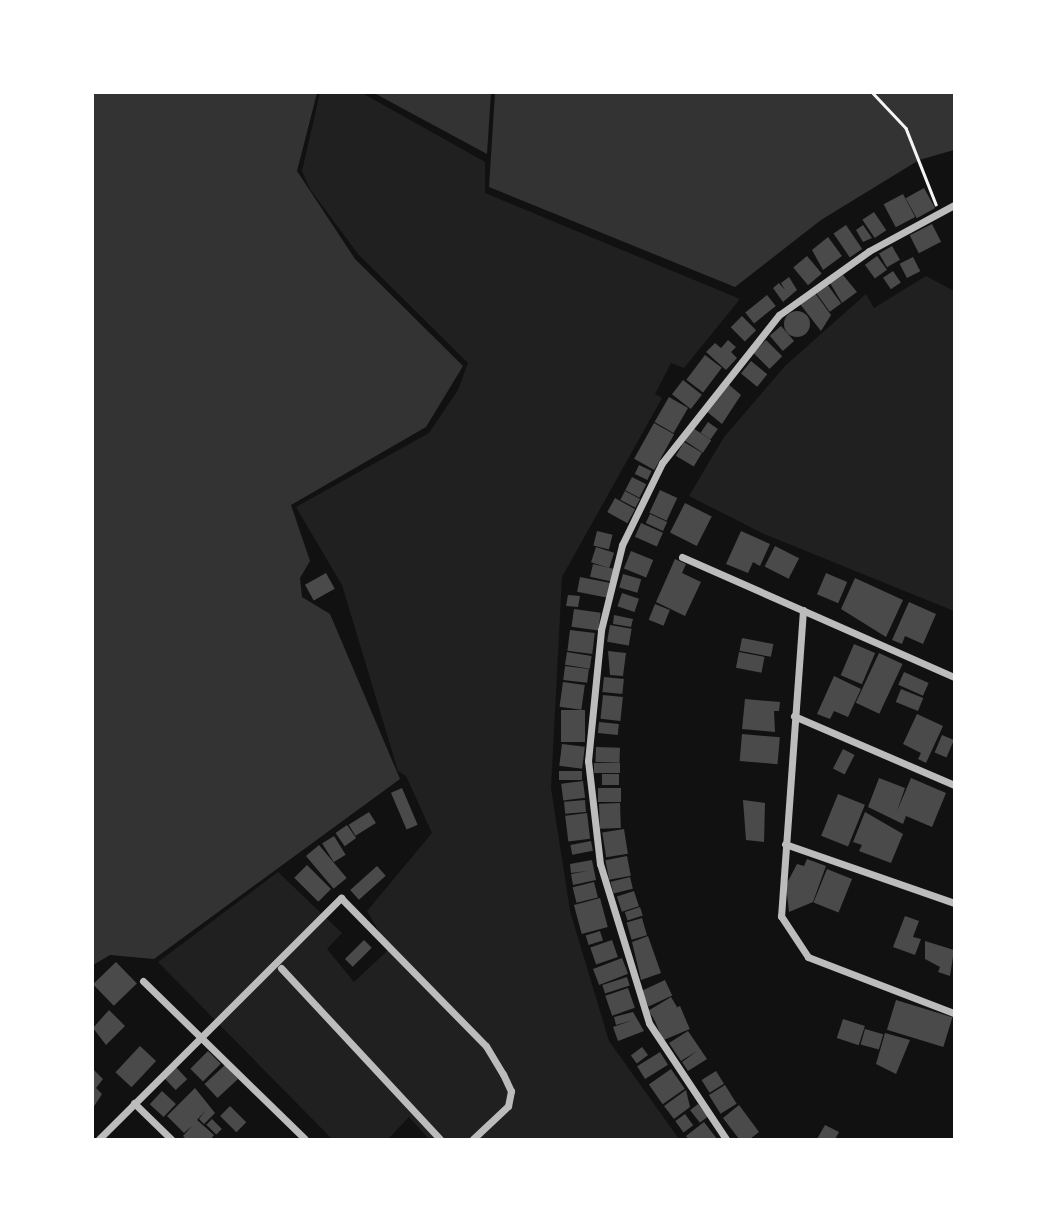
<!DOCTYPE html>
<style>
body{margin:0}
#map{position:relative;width:1047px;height:1232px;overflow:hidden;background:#111;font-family:"Nunito Sans",sans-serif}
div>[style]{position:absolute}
.green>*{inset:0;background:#202020}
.water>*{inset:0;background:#333}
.building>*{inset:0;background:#4a4a4a;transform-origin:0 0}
.round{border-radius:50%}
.path>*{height:2.5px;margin:-1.25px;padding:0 1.25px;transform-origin:1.25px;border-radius:1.25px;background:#f5f5f5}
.minor>*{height:7px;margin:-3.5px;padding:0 3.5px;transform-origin:3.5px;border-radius:3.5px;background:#bcbcbc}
span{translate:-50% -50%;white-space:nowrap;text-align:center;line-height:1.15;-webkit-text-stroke:7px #fff;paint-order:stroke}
.frame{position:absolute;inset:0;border:94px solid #fff;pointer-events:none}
</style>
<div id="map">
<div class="green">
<i style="clip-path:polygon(320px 93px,362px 93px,485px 162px,485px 193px,740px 299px,684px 368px,671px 363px,655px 394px,662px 398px,562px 577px,551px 788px,570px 911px,609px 1041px,679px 1139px,429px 1139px,409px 1117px,388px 1139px,332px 1139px,158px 962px,278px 872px,342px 933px,327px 949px,354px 982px,389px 949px,367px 911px,432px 833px,406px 776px,398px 771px,342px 585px,296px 507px,429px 433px,458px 390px,468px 363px,358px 254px,310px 189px,302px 171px)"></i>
<i style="clip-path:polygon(926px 276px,954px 291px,954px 611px,764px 534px,689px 496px,724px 437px,785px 366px,866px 294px,874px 308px)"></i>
</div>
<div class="water">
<i style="clip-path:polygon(93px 93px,317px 93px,297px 171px,355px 259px,463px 366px,426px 427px,291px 505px,310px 561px,300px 578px,302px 597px,330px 614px,400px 779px,154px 959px,110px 955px,93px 965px)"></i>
<i style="clip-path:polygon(374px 93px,491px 93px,487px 154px)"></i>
<i style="clip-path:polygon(495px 93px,954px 93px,954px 150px,919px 160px,821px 220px,735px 287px,489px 187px)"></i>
</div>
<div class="building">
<i style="left:924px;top:188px;width:23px;height:21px;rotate:61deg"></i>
<i style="left:903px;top:194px;width:26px;height:22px;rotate:62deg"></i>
<i style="left:874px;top:212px;width:22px;height:14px;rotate:56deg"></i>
<i style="left:932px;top:224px;width:20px;height:25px;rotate:63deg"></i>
<i style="left:846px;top:225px;width:29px;height:15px;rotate:56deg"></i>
<i style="clip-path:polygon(863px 225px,872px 238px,863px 242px,856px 230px)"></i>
<i style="clip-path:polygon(828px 237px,842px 256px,823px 270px,812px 250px)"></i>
<i style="left:892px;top:246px;width:16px;height:15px;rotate:60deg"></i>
<i style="left:807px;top:256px;width:23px;height:18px;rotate:50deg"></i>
<i style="left:877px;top:256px;width:17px;height:15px;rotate:54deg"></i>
<i style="left:913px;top:257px;width:16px;height:15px;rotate:63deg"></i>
<i style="left:893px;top:271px;width:14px;height:12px;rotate:56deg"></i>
<i style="clip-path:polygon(843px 275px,857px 292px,842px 303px,830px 283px)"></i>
<i style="clip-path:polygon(789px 277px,797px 290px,783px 302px,773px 288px,779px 283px,785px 290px,781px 283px)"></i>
<i style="left:827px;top:284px;width:24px;height:14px;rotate:54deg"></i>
<i style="clip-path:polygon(815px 293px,831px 315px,821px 331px,800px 304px)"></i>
<i style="left:767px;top:295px;width:14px;height:28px;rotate:51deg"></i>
<i class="round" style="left:784px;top:311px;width:26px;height:26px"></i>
<i style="left:742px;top:316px;width:20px;height:16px;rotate:45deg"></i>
<i style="left:781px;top:326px;width:20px;height:15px;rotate:49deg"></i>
<i style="clip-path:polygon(728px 340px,736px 347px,731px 352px,737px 358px,726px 370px,706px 352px,715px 343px,721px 348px)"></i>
<i style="left:766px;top:340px;width:23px;height:18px;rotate:45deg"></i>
<i style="left:705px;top:355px;width:21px;height:31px;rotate:37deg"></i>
<i style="left:751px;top:361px;width:21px;height:16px;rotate:39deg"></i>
<i style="left:683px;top:380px;width:24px;height:18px;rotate:38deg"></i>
<i style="clip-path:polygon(728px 384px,741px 395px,722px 424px,706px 411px)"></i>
<i style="left:669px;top:397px;width:22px;height:29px;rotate:30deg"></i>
<i style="left:708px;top:422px;width:12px;height:13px;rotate:35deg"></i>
<i style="left:654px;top:423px;width:23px;height:41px;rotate:29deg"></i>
<i style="left:693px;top:428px;width:22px;height:15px;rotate:34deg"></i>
<i style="left:684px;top:442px;width:21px;height:16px;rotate:31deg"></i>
<i style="left:639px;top:465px;width:14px;height:10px;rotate:25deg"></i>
<i style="left:632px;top:477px;width:16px;height:15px;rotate:27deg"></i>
<i style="left:660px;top:490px;width:19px;height:25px;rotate:25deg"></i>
<i style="left:625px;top:491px;width:17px;height:10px;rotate:28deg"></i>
<i style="left:615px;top:498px;width:23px;height:16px;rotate:29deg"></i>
<i style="left:685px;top:503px;width:30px;height:33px;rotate:27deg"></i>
<i style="left:650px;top:514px;width:19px;height:10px;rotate:25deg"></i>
<i style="left:641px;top:523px;width:24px;height:15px;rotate:24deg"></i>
<i style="left:597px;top:531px;width:16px;height:15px;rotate:14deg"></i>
<i style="clip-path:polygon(741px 531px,770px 544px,760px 566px,753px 562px,748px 573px,726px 564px)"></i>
<i style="left:775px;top:546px;width:27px;height:23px;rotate:27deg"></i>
<i style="left:596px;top:547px;width:19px;height:16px;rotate:18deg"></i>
<i style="left:631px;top:551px;width:24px;height:19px;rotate:22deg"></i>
<i style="clip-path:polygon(675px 559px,686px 564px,682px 573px,701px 582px,685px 616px,656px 602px)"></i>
<i style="left:593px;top:564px;width:23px;height:13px;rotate:13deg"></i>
<i style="left:326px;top:573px;width:18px;height:24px;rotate:61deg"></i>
<i style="left:826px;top:573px;width:23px;height:23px;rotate:23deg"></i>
<i style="left:623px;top:574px;width:19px;height:14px;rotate:16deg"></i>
<i style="left:580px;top:577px;width:31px;height:15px;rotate:11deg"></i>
<i style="clip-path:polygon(855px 578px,903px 600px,886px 637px,841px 609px)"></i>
<i style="left:622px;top:593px;width:18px;height:14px;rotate:19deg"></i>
<i style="clip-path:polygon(568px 595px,580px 596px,578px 607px,566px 606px)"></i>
<i style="clip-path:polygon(909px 602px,936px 614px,923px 644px,905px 636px,902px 644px,892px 640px)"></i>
<i style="left:655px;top:604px;width:16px;height:17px;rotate:22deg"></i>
<i style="left:574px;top:609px;width:27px;height:18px;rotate:8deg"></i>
<i style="clip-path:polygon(614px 615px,633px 619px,631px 627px,613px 624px)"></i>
<i style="left:610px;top:625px;width:22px;height:17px;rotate:10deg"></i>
<i style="left:570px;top:630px;width:25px;height:21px;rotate:7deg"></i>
<i style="left:742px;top:638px;width:32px;height:13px;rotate:11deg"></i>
<i style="left:854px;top:644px;width:23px;height:34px;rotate:23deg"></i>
<i style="clip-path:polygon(608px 651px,626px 653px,623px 676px,610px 675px)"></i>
<i style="left:567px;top:652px;width:25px;height:13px;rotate:9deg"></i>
<i style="left:739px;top:652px;width:26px;height:16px;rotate:11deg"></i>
<i style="left:879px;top:653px;width:26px;height:55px;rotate:25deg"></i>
<i style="left:565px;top:666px;width:24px;height:14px;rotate:7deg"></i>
<i style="left:904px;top:672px;width:27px;height:14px;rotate:24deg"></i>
<i style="clip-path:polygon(834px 676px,861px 689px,848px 717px,834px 711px,830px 719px,817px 714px)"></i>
<i style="left:604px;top:677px;width:20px;height:15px;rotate:6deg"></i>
<i style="left:563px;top:682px;width:22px;height:25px;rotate:8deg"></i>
<i style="left:901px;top:689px;width:24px;height:14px;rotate:22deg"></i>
<i style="left:603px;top:695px;width:20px;height:24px;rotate:6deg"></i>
<i style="clip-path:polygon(745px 699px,780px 702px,779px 711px,774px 711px,775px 732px,742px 729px)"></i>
<i style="left:561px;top:710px;width:24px;height:32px"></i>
<i style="clip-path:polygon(917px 714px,943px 726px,926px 763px,918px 759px,921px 753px,903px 744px)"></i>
<i style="left:599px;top:722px;width:20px;height:11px;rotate:6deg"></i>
<i style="left:742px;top:734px;width:38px;height:27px;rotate:5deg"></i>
<i style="left:942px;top:735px;width:13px;height:19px;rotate:23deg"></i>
<i style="left:562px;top:744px;width:23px;height:22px;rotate:7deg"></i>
<i style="left:596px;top:747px;width:24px;height:15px;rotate:2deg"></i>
<i style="left:843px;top:749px;width:13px;height:22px;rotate:27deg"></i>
<i style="left:594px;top:763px;width:26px;height:10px"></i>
<i style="left:559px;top:771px;width:23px;height:9px"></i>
<i style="left:602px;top:774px;width:17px;height:11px"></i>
<i style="clip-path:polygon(879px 778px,905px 788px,897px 811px,911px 778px,946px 793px,932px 827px,906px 816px,903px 824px,868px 807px)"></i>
<i style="left:583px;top:781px;width:17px;height:22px;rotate:83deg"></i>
<i style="left:402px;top:788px;width:40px;height:12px;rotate:67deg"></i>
<i style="left:621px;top:788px;width:14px;height:23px;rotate:90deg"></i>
<i style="left:838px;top:794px;width:29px;height:45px;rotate:22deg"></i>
<i style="left:585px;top:800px;width:12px;height:21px;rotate:85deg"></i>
<i style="clip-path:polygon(743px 800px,765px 803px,764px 842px,746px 840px)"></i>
<i style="left:620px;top:803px;width:25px;height:21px;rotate:88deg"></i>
<i style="left:369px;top:812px;width:13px;height:24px;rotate:58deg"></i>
<i style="clip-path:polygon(865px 812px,903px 834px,891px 863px,859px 851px,862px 845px,853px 842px)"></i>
<i style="left:587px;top:813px;width:26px;height:22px;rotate:83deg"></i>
<i style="left:347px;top:825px;width:16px;height:14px;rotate:55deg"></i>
<i style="left:624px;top:829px;width:25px;height:22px;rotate:81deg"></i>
<i style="left:334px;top:836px;width:22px;height:14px;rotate:58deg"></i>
<i style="left:591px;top:841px;width:10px;height:21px;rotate:79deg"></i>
<i style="left:319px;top:845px;width:43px;height:17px;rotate:50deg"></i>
<i style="left:627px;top:856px;width:20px;height:22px;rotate:79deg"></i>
<i style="clip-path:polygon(807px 859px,826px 866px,813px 902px,789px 912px,786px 885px,797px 864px,804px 866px)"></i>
<i style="clip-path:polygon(592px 860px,596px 880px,573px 885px,571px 874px,587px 871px,571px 873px,570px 864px)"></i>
<i style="left:307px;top:865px;width:34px;height:18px;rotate:45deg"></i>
<i style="left:377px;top:866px;width:13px;height:36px;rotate:48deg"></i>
<i style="left:827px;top:869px;width:27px;height:36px;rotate:22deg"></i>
<i style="left:630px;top:877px;width:12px;height:20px;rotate:76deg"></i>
<i style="left:594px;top:882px;width:16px;height:22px;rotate:76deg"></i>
<i style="left:634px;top:891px;width:16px;height:18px;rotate:72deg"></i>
<i style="left:600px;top:898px;width:30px;height:27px;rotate:75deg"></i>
<i style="left:640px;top:907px;width:9px;height:16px;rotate:72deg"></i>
<i style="clip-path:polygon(905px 916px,919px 921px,913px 937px,921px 939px,915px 955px,893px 947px)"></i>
<i style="left:642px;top:918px;width:18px;height:16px;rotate:74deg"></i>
<i style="left:600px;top:931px;width:10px;height:15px;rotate:73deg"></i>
<i style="clip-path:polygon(648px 936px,661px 973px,641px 980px,632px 942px)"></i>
<i style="left:364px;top:940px;width:11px;height:27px;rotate:45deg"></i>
<i style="left:612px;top:940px;width:18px;height:23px;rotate:71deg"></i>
<i style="clip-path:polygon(925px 941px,954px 950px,950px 976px,938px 972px,940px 967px,925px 959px)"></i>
<i style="left:622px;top:958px;width:17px;height:31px;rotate:69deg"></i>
<i style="left:116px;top:962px;width:30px;height:32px;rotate:46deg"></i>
<i style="left:627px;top:977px;width:9px;height:26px;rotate:72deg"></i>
<i style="left:665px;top:980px;width:17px;height:26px;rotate:65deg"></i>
<i style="left:628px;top:988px;width:21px;height:24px;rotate:71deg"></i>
<i style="left:671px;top:997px;width:12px;height:26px;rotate:59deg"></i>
<i style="left:896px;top:1000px;width:59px;height:31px;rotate:17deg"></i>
<i style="left:680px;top:1006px;width:25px;height:29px;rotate:67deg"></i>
<i style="clip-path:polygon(109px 1010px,125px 1026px,106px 1045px,93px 1028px)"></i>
<i style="clip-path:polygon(633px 1012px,644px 1031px,618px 1041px,613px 1027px,633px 1020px,616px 1025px,614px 1017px)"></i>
<i style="left:843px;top:1019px;width:23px;height:20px;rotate:18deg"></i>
<i style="left:865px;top:1029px;width:19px;height:16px;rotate:16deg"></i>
<i style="clip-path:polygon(688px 1031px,707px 1059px,688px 1071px,682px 1062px,697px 1051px,681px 1061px,669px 1043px)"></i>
<i style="clip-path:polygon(885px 1033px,910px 1040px,896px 1074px,876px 1064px)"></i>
<i style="left:140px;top:1046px;width:22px;height:36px;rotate:43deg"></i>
<i style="left:642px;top:1047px;width:10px;height:14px;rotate:53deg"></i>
<i style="left:208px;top:1051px;width:18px;height:25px;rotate:45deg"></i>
<i style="left:660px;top:1052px;width:15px;height:27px;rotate:58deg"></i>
<i style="left:225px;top:1065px;width:19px;height:28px;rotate:47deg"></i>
<i style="left:175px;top:1066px;width:18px;height:16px;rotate:47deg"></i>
<i style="clip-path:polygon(93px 1069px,103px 1079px,96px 1088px,102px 1094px,93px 1108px)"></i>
<i style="left:671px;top:1069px;width:24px;height:27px;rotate:55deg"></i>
<i style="left:716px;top:1071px;width:15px;height:17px;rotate:58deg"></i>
<i style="left:725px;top:1085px;width:22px;height:19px;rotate:58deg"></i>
<i style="clip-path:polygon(195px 1088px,215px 1113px,204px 1124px,199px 1119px,206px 1110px,197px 1120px,214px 1135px,211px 1139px,186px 1139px,183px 1136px,192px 1126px,184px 1133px,167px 1116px)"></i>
<i style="clip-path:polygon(686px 1090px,690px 1107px,674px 1119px,664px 1106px)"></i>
<i style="left:162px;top:1091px;width:19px;height:18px;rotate:43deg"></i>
<i style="left:698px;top:1104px;width:16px;height:10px;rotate:52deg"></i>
<i style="clip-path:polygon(739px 1105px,759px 1132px,750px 1139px,739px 1139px,723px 1118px)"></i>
<i style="left:230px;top:1106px;width:23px;height:14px;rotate:45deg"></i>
<i style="left:685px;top:1114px;width:14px;height:12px;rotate:54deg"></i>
<i style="left:212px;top:1119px;width:14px;height:8px;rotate:45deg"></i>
<i style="clip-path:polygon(704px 1122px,717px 1139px,688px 1139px,686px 1136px)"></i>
<i style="clip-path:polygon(825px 1125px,839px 1132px,835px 1139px,817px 1139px)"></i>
</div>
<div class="path">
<i style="left:873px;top:93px;width:48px;rotate:46.7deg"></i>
<i style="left:906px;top:128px;width:82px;rotate:68.5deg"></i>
</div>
<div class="minor">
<i style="left:682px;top:557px;width:297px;rotate:23.8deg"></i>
<i style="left:803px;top:610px;width:307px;rotate:94.1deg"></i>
<i style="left:781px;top:916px;width:49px;rotate:56.6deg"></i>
<i style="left:808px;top:957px;width:156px;rotate:21deg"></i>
<i style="left:794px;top:716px;width:174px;rotate:23.3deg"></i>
<i style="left:785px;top:844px;width:179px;rotate:19.2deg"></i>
<i style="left:281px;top:968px;width:233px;rotate:47.1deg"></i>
<i style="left:143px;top:981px;width:226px;rotate:44.3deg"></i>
<i style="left:134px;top:1103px;width:52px;rotate:44.2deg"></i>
<i style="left:99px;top:1139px;width:342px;rotate:-44.9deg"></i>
<i style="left:341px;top:898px;width:207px;rotate:45.6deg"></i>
<i style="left:486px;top:1046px;width:33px;rotate:59deg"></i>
<i style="left:503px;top:1074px;width:19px;rotate:65deg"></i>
<i style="left:511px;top:1091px;width:15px;rotate:101deg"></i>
<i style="left:508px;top:1106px;width:48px;rotate:136.7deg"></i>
<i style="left:726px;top:1139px;width:139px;rotate:-123.6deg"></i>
<i style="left:649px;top:1023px;width:166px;rotate:-107.1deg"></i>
<i style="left:600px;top:864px;width:104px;rotate:-96.6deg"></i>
<i style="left:588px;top:761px;width:132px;rotate:-84.3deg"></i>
<i style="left:601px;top:630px;width:88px;rotate:-76.1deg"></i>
<i style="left:622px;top:545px;width:91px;rotate:-64deg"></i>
<i style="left:662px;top:463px;width:189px;rotate:-51.7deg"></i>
<i style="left:779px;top:315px;width:110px;rotate:-35.4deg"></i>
<i style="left:869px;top:251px;width:97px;rotate:-28.4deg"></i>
</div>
<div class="frame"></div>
</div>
